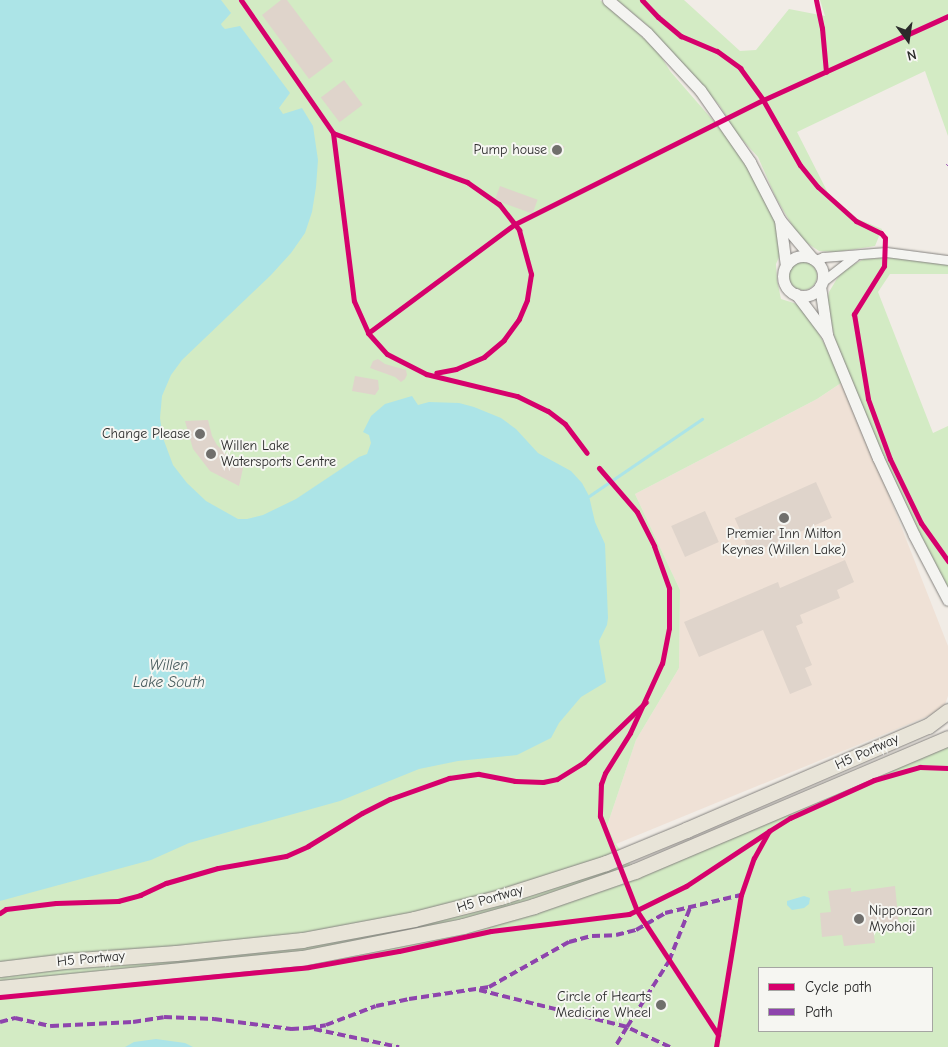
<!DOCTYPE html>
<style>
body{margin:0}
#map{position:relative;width:948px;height:1047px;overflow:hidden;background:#f1ece6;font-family:"Comic Neue",sans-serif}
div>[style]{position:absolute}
.built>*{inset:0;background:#efe1d6}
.green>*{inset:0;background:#d3ebc4}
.round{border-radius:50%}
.water>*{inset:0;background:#ace4e7}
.stream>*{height:3px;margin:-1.5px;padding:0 1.5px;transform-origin:1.5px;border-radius:1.5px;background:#ace4e7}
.building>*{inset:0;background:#dfd4cb;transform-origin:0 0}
.roads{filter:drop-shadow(0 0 1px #84827f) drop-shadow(0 0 1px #84827f)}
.minor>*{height:9px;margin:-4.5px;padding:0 4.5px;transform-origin:4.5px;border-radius:4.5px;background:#f4f4f1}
.tertiary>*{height:11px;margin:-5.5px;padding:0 5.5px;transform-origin:5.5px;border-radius:5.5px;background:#f4f4f1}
.tertiary>.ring{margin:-5.5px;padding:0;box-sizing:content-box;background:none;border:11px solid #f4f4f1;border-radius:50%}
.primary>*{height:15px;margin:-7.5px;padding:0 7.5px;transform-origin:7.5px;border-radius:7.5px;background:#e8e4d8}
.quiet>*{height:4px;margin-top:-2px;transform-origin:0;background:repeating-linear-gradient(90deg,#8e44ad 0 8px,transparent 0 12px)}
.cycleway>*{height:5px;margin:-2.5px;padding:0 2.5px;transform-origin:2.5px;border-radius:2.5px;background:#d6006c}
.dots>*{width:14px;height:14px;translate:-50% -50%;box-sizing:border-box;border:2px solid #f6f6f2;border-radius:50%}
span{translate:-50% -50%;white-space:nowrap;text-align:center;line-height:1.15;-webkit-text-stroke:4px #f6f6f2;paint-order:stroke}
.poi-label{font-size:14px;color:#2b2b2b}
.right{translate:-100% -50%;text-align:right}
.left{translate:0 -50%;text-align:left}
.street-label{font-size:14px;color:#2b2b2b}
.water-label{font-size:15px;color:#44585a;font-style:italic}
.legend{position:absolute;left:758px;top:967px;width:175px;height:65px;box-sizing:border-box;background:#f6f6f2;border:1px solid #a5a5a2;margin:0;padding:6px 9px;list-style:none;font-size:15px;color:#2b2b2b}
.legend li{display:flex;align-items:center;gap:10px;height:25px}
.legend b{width:25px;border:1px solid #a5a5a2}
.north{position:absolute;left:883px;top:15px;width:50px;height:50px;-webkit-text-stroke:4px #f6f6f2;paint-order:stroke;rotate:166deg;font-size:14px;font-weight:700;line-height:20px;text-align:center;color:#2b2b2b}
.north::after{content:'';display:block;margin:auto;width:18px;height:22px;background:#2b2b2b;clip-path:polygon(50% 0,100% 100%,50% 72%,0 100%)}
</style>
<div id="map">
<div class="built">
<i style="clip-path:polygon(844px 381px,948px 646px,948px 696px,943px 710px,616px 844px,607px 826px,636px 740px,679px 668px,680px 590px,635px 494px,817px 399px)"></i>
</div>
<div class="green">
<i style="clip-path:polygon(evenodd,0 0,600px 0,657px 50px,670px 71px,730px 140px,765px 197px,776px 224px,780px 255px,776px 264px,777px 280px,781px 299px,797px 304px,808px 314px,843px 378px,827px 302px,829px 292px,838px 277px,849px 267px,864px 259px,922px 256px,948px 260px,948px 274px,890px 274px,878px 292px,933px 433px,948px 426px,948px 594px,844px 381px,817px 399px,635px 494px,680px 590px,679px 668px,636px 740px,607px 826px,616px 844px,635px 871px,948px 738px,948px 1047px,0 1047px,0 0,759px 968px,932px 968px,932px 1031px,759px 1031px,759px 968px)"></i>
<i style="clip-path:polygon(617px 0,684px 0,740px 51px,756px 50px,789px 9px,825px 16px,820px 0,948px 0,948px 136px,925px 71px,797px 132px,828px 193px,858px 219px,882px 229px,875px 246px,836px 252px,819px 251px,807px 243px,795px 230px,776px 198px,758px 157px,736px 133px,720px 106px,647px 25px)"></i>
<i class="round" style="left:789px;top:262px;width:28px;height:28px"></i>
</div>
<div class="water">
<i style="clip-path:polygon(0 0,221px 0,231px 13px,221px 24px,222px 26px,225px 29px,240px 26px,290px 93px,279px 108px,283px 114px,302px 108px,313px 126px,318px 160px,316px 187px,312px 212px,305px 233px,291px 253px,271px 275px,182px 360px,171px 375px,162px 396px,160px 418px,163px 438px,173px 465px,187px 483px,206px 501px,238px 519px,247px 519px,263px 515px,296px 499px,359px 457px,367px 454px,371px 443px,369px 435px,363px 432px,371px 416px,385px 404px,412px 396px,418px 405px,429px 402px,459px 403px,474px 407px,501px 418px,516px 429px,538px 453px,571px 471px,582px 483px,589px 496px,595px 522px,605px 544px,608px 618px,607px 625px,599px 641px,606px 682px,581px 697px,559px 723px,551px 738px,517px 755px,458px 761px,419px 769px,340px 801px,189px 843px,151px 860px,0 901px)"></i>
<i style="clip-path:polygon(804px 896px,810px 898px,809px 904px,804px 908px,792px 910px,787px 905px,787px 901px)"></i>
<i style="clip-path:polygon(156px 1039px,185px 1043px,193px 1047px,125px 1047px,134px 1042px)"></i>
</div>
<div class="stream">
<i style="left:589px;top:496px;width:137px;rotate:-34.3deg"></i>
</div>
<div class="building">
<i style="clip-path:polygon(281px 0,287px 0,333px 61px,309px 79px,262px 15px)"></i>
<i style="left:344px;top:80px;width:31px;height:29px;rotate:53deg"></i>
<i style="left:556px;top:142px;width:10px;height:13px;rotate:29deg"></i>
<i style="left:500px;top:186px;width:40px;height:15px;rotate:20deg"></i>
<i style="clip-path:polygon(378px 359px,385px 364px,406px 370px,407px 375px,405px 379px,401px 382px,395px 377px,370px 368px,373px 361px)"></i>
<i style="clip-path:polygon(355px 376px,378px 380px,379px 389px,375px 395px,352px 391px)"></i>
<i style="clip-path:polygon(208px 420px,212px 436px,217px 445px,227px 455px,244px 464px,239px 486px,210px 471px,193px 449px,185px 421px)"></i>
<i style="left:816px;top:482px;width:39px;height:89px;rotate:66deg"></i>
<i style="left:705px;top:511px;width:34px;height:37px;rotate:66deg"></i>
<i style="clip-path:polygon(845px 560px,854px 582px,837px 590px,840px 598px,800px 615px,803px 623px,796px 626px,812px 665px,805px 668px,812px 685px,790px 694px,763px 630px,699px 657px,684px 622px,778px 582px,780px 588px)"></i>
<i style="clip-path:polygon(895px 886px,899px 925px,873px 928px,875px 943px,844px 946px,842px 935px,822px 937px,820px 913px,831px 912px,828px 891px,851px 888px,851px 892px)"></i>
</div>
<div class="roads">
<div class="minor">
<i style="left:816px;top:260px;width:8px;rotate:-23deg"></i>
<i style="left:823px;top:257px;width:63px;rotate:-4.5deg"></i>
<i style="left:886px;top:252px;width:63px;rotate:7.4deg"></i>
<i style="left:822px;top:282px;width:41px;rotate:-38deg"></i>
</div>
<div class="tertiary">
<i style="left:608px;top:0;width:51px;rotate:40.2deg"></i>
<i style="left:647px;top:33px;width:78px;rotate:47.1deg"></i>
<i style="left:700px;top:90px;width:88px;rotate:55.2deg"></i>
<i style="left:750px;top:162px;width:65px;rotate:62.7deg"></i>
<i style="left:780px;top:220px;width:46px;rotate:82.6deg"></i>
<i style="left:780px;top:220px;width:50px;rotate:49.9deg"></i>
<i class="ring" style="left:783px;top:256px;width:29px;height:29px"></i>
<i style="left:820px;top:286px;width:49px;rotate:81.7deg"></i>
<i style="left:796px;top:294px;width:51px;rotate:52.9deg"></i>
<i style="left:827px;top:335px;width:133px;rotate:67.5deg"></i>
<i style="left:878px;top:458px;width:85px;rotate:64.9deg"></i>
<i style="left:914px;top:535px;width:73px;rotate:62.4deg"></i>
</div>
<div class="primary">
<i style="left:0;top:969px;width:65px;rotate:-7deg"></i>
<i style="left:65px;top:961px;width:111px;rotate:-4.1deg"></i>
<i style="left:176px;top:953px;width:127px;rotate:-5.9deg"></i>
<i style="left:302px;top:940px;width:114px;rotate:-10.6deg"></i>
<i style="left:414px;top:919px;width:89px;rotate:-14.3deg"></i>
<i style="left:500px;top:897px;width:111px;rotate:-17.8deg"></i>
<i style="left:606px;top:863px;width:87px;rotate:-22.4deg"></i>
<i style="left:686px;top:830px;width:263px;rotate:-23.3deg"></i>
<i style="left:928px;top:726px;width:25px;rotate:-37deg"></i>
<i style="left:0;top:988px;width:303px;rotate:-5.7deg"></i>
<i style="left:302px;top:958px;width:164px;rotate:-11.2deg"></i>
<i style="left:463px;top:926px;width:74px;rotate:-15.7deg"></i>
<i style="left:534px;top:906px;width:107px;rotate:-19.1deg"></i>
<i style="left:635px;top:871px;width:340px;rotate:-23deg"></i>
</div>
</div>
<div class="quiet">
<i style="left:947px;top:166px;width:1px;rotate:-45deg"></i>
<i style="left:479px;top:990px;width:153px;rotate:14deg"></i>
<i style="left:627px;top:1027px;width:23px;rotate:121deg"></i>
<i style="left:0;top:1022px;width:16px;rotate:-15deg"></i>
<i style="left:15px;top:1018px;width:37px;rotate:13deg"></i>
<i style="left:51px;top:1026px;width:82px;rotate:-2.8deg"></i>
<i style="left:133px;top:1022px;width:31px;rotate:-9deg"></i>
<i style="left:164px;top:1017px;width:50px;rotate:2.3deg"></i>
<i style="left:214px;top:1019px;width:78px;rotate:7.4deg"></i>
<i style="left:291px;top:1029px;width:17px;rotate:-3deg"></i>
<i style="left:308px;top:1028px;width:18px;rotate:-9deg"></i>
<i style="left:326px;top:1025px;width:53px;rotate:-20.8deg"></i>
<i style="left:376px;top:1006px;width:34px;rotate:-12deg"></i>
<i style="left:409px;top:999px;width:81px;rotate:-8.5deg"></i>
<i style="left:489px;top:987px;width:92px;rotate:-29.4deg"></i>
<i style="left:569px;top:942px;width:24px;rotate:-15deg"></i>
<i style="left:592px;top:936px;width:24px;rotate:-2deg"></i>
<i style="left:616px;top:935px;width:21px;rotate:-14deg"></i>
<i style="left:636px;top:930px;width:34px;rotate:-30deg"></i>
<i style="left:665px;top:913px;width:78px;rotate:-13.3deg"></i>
<i style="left:314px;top:1029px;width:87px;rotate:12deg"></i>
<i style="left:670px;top:1047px;width:47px;rotate:-155.1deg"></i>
<i style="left:627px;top:1027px;width:78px;rotate:-57.5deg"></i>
<i style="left:669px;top:961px;width:57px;rotate:-68.4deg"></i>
</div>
<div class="cycleway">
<i style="left:241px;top:0;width:162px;rotate:55.3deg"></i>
<i style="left:333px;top:133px;width:169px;rotate:82.9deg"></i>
<i style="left:354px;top:301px;width:35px;rotate:66deg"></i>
<i style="left:368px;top:333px;width:28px;rotate:48deg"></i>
<i style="left:387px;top:354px;width:44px;rotate:27.1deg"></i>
<i style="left:426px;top:374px;width:94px;rotate:13.6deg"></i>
<i style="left:517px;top:396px;width:34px;rotate:26deg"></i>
<i style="left:548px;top:411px;width:21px;rotate:37deg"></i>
<i style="left:565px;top:424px;width:36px;rotate:53deg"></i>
<i style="left:642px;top:0;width:23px;rotate:47deg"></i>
<i style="left:658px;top:17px;width:30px;rotate:40deg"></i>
<i style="left:681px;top:36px;width:39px;rotate:23deg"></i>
<i style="left:717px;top:51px;width:29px;rotate:36deg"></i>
<i style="left:740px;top:68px;width:39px;rotate:54deg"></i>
<i style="left:763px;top:100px;width:75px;rotate:60.4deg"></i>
<i style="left:800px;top:165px;width:28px;rotate:51deg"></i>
<i style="left:818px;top:187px;width:51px;rotate:41.8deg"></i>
<i style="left:856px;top:221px;width:28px;rotate:26deg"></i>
<i style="left:881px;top:233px;width:6px;rotate:51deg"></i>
<i style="left:885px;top:238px;width:28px;rotate:92deg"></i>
<i style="left:884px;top:266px;width:57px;rotate:122deg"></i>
<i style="left:854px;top:314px;width:86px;rotate:80.6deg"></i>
<i style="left:868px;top:399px;width:64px;rotate:69.9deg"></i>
<i style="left:890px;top:459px;width:71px;rotate:64.2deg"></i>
<i style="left:921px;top:523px;width:47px;rotate:54.6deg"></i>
<i style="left:816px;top:0;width:29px;rotate:78deg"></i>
<i style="left:822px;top:28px;width:44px;rotate:84.8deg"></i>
<i style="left:333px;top:133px;width:143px;rotate:20.1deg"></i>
<i style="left:467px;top:182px;width:39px;rotate:35deg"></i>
<i style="left:499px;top:204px;width:33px;rotate:52deg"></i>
<i style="left:519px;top:230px;width:46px;rotate:74.7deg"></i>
<i style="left:531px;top:274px;width:26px;rotate:99deg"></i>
<i style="left:527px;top:300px;width:21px;rotate:113deg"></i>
<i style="left:519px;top:319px;width:26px;rotate:126deg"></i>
<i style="left:504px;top:340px;width:26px;rotate:140deg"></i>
<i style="left:484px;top:357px;width:30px;rotate:157deg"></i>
<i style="left:456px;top:369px;width:20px;rotate:169deg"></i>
<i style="left:368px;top:333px;width:183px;rotate:-36.6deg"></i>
<i style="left:515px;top:224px;width:277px;rotate:-26.6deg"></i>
<i style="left:763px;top:100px;width:203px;rotate:-24.4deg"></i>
<i style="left:599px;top:468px;width:58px;rotate:49.2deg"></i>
<i style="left:637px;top:512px;width:38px;rotate:63deg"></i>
<i style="left:654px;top:546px;width:45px;rotate:70.3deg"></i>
<i style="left:669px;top:588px;width:40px;rotate:90deg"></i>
<i style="left:669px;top:628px;width:36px;rotate:101deg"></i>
<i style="left:662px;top:663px;width:77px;rotate:114.6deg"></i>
<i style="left:630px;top:733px;width:47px;rotate:122deg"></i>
<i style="left:605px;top:773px;width:12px;rotate:110deg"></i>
<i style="left:601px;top:784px;width:32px;rotate:92deg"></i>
<i style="left:600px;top:816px;width:102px;rotate:68.7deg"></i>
<i style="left:637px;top:911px;width:148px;rotate:56.8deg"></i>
<i style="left:0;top:913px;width:7px;rotate:-34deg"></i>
<i style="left:6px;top:909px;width:50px;rotate:-6.8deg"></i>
<i style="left:56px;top:903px;width:62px;rotate:-1.8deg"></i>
<i style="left:118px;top:901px;width:23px;rotate:-15deg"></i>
<i style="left:140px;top:895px;width:29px;rotate:-25deg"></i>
<i style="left:166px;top:883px;width:54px;rotate:-16.1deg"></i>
<i style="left:218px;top:868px;width:69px;rotate:-10deg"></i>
<i style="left:286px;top:856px;width:24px;rotate:-24deg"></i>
<i style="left:308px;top:846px;width:63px;rotate:-31.4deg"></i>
<i style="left:362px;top:813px;width:31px;rotate:-27deg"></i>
<i style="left:390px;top:799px;width:63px;rotate:-19.6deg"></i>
<i style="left:449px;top:778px;width:30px;rotate:-8deg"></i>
<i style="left:479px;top:774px;width:37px;rotate:11deg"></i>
<i style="left:515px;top:781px;width:28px;rotate:2deg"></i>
<i style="left:543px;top:782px;width:14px;rotate:-12deg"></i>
<i style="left:557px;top:779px;width:32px;rotate:-32deg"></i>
<i style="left:584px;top:762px;width:86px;rotate:-44.1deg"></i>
<i style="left:0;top:997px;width:310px;rotate:-5.5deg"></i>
<i style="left:309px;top:967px;width:91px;rotate:-10.1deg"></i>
<i style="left:399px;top:951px;width:94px;rotate:-12.3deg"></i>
<i style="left:491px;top:931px;width:139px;rotate:-7deg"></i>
<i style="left:629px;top:914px;width:64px;rotate:-26.2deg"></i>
<i style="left:686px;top:886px;width:100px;rotate:-33.5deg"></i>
<i style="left:716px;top:1047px;width:154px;rotate:-80.7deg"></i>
<i style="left:741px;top:895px;width:39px;rotate:-71deg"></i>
<i style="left:754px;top:858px;width:31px;rotate:-61deg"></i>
<i style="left:769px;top:831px;width:25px;rotate:-32deg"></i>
<i style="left:790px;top:818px;width:92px;rotate:-24.3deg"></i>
<i style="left:874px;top:780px;width:48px;rotate:-15.8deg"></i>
<i style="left:920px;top:767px;width:28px;rotate:2deg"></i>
</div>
<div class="dots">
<i style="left:557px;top:150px;background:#706f6c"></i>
<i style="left:200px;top:434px;background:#706f6c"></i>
<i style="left:211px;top:454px;background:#706f6c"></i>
<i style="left:784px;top:518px;background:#706f6c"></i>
<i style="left:859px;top:919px;background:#706f6c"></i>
<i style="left:661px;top:1005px;background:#706f6c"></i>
</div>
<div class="poi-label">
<span class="right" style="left:547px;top:150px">Pump house</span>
<span class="right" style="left:190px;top:434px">Change Please</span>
<span class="left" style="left:221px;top:454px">Willen Lake<br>Watersports Centre</span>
<span style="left:784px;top:542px">Premier Inn Milton<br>Keynes (Willen Lake)</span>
<span class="left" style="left:869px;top:919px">Nipponzan<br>Myohoji</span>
<span class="right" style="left:651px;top:1005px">Circle of Hearts<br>Medicine Wheel</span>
</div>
<div class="street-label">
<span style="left:867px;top:752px;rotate:-24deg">H5 Portway</span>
<span style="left:490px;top:899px;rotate:-16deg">H5 Portway</span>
<span style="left:91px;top:959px;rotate:-5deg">H5 Portway</span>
</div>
<div class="water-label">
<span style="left:169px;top:674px">Willen<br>Lake South</span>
</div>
<ul class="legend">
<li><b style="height:6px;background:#d6006c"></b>Cycle path</li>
<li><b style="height:6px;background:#8e44ad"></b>Path</li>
</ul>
<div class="north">N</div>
</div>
